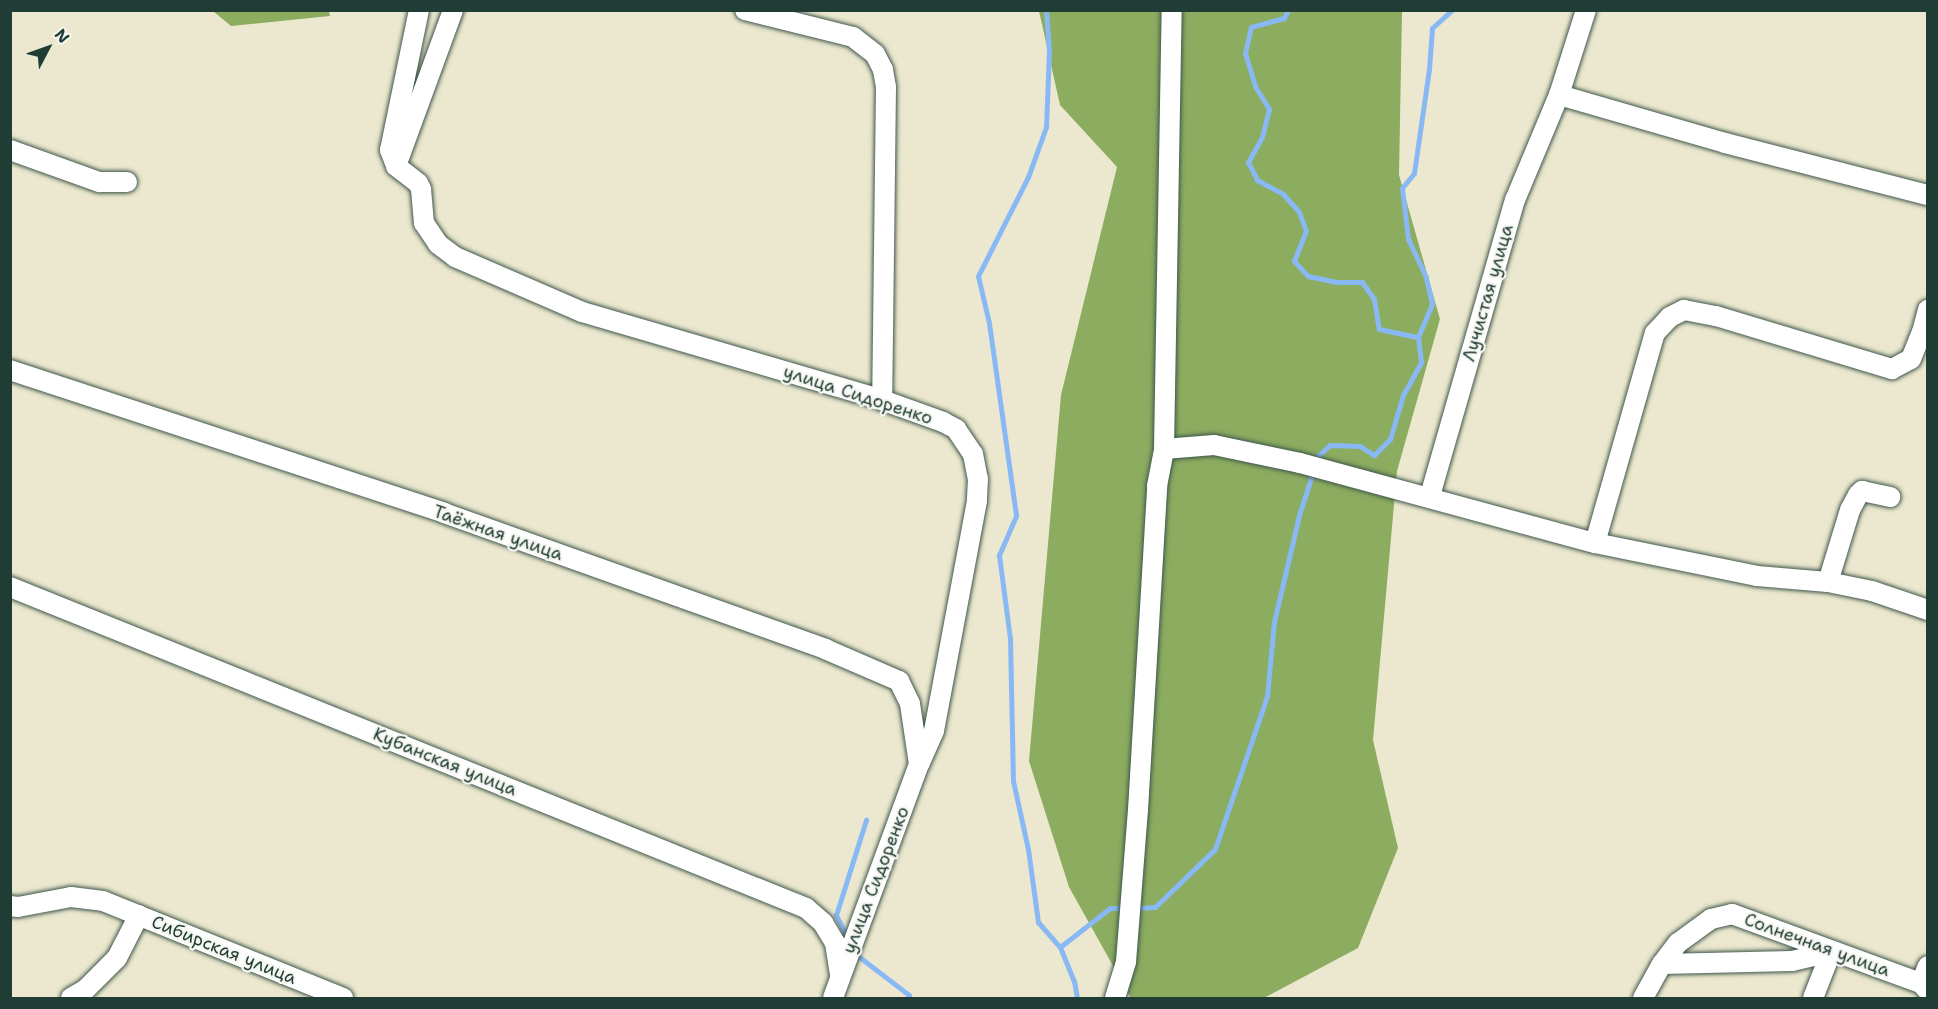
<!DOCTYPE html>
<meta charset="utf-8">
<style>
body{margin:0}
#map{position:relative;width:1938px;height:1009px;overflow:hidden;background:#ece8cf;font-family:"Shantell Sans",sans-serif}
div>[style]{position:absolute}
.forest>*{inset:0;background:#8cac60}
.stream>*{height:5px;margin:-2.5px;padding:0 2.5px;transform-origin:2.5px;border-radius:2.5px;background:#89b9f4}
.roads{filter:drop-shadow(0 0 2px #3e574b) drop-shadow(0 0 2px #3e574b)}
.minor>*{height:20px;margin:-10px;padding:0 10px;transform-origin:10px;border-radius:10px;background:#fff}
span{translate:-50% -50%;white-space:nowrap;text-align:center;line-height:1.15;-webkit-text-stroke:4.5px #f6f6f2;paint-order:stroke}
.street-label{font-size:18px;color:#1f3d34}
.frame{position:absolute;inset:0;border:12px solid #1f3d34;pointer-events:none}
.north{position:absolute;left:18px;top:18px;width:60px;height:60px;-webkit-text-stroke:4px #f6f6f2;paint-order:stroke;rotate:49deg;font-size:16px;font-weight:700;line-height:24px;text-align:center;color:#1f3d34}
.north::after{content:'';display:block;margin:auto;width:21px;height:27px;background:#1f3d34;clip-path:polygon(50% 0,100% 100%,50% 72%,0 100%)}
</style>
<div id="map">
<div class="forest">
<i style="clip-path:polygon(329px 11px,330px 16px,231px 26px,213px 11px)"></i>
<i style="clip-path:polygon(1039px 11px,1402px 11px,1399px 175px,1440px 319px,1397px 471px,1373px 740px,1398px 848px,1358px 948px,1264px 998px,1131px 998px,1069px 887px,1029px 761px,1061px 395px,1117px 167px,1060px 105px)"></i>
</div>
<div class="stream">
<i style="left:1046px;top:10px;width:40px;rotate:85.7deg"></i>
<i style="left:1049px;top:50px;width:77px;rotate:92.2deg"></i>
<i style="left:1046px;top:127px;width:53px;rotate:109.8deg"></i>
<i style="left:1028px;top:177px;width:111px;rotate:116.8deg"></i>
<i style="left:978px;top:276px;width:48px;rotate:76.8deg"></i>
<i style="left:989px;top:323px;width:195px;rotate:82deg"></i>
<i style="left:1016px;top:516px;width:43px;rotate:113.6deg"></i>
<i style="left:999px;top:555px;width:84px;rotate:82.5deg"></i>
<i style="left:1010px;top:638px;width:143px;rotate:88.8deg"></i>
<i style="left:1013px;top:781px;width:70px;rotate:77.6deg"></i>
<i style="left:1028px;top:849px;width:74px;rotate:82.2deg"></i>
<i style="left:1038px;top:922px;width:33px;rotate:49deg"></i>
<i style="left:1060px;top:947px;width:37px;rotate:68deg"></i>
<i style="left:1074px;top:981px;width:17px;rotate:80deg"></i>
<i style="left:1288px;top:10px;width:9px;rotate:117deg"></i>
<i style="left:1284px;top:18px;width:34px;rotate:165deg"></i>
<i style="left:1251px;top:27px;width:27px;rotate:103deg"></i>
<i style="left:1245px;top:53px;width:37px;rotate:73deg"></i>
<i style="left:1256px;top:88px;width:25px;rotate:58deg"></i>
<i style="left:1269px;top:109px;width:29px;rotate:104deg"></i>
<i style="left:1262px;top:137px;width:29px;rotate:119deg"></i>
<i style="left:1248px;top:162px;width:20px;rotate:63deg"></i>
<i style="left:1257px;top:180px;width:30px;rotate:28deg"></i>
<i style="left:1283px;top:194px;width:24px;rotate:48deg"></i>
<i style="left:1299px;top:212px;width:20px;rotate:70deg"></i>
<i style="left:1306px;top:231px;width:32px;rotate:112deg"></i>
<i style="left:1294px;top:261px;width:21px;rotate:47deg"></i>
<i style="left:1308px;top:276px;width:29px;rotate:12deg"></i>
<i style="left:1336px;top:282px;width:26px"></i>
<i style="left:1362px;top:282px;width:21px;rotate:55deg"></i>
<i style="left:1374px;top:299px;width:30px;rotate:81deg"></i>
<i style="left:1379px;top:329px;width:40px;rotate:12deg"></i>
<i style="left:1316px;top:463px;width:7px;rotate:-74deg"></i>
<i style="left:1318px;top:456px;width:16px;rotate:-43deg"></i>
<i style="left:1330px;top:445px;width:30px;rotate:2deg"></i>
<i style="left:1360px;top:446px;width:17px;rotate:33deg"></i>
<i style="left:1374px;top:455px;width:23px;rotate:-45deg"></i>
<i style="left:1390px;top:439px;width:46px;rotate:-73.5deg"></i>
<i style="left:1403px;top:395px;width:38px;rotate:-61deg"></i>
<i style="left:1421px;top:362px;width:25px;rotate:-97deg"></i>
<i style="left:1418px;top:337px;width:36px;rotate:-67deg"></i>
<i style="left:1432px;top:304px;width:28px;rotate:-103deg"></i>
<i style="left:1426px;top:277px;width:42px;rotate:-115.3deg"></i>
<i style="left:1408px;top:239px;width:51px;rotate:-96.7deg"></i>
<i style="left:1402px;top:188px;width:19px;rotate:-51deg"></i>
<i style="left:1414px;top:173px;width:105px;rotate:-81.8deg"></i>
<i style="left:1429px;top:69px;width:41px;rotate:-85.8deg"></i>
<i style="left:1432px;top:28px;width:27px;rotate:-42deg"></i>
<i style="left:1136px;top:908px;width:19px;rotate:-3deg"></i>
<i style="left:1155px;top:907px;width:83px;rotate:-44deg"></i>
<i style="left:1215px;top:849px;width:162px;rotate:-71.2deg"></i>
<i style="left:1267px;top:696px;width:74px;rotate:-84.6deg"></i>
<i style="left:1274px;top:622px;width:110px;rotate:-76.8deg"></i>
<i style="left:1299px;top:515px;width:45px;rotate:-72deg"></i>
<i style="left:844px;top:931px;width:18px;rotate:-117deg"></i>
<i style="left:836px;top:915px;width:100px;rotate:-72.5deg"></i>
<i style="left:1060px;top:947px;width:63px;rotate:-38deg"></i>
<i style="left:1110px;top:908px;width:16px"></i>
<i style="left:858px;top:956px;width:64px;rotate:37.4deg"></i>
<i style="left:909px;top:995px;width:4px;rotate:124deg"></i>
</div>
<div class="roads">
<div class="minor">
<i style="left:419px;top:10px;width:143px;rotate:101.7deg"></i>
<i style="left:390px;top:150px;width:17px;rotate:69deg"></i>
<i style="left:396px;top:166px;width:28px;rotate:38deg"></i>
<i style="left:418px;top:183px;width:7px;rotate:63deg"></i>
<i style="left:421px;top:189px;width:34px;rotate:85deg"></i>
<i style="left:424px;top:223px;width:25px;rotate:56deg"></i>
<i style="left:438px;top:244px;width:21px;rotate:37deg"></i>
<i style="left:455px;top:257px;width:138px;rotate:23.4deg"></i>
<i style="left:582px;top:312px;width:313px;rotate:16.3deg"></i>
<i style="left:882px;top:400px;width:65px;rotate:19.8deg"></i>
<i style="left:943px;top:422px;width:15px;rotate:28deg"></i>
<i style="left:956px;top:429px;width:30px;rotate:56deg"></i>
<i style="left:973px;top:454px;width:25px;rotate:79deg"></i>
<i style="left:978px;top:479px;width:22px;rotate:93deg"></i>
<i style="left:977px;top:501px;width:234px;rotate:100.6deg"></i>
<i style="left:934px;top:731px;width:36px;rotate:114deg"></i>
<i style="left:919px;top:764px;width:249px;rotate:110.2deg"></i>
<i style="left:745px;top:10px;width:111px;rotate:14deg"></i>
<i style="left:853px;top:37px;width:28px;rotate:38deg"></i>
<i style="left:875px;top:54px;width:18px;rotate:63deg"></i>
<i style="left:883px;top:70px;width:17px;rotate:80deg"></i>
<i style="left:886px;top:87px;width:313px;rotate:90.7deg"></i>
<i style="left:1559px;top:95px;width:173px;rotate:16.1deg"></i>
<i style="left:1725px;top:143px;width:210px;rotate:14.4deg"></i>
<i style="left:10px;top:150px;width:95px;rotate:19.8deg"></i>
<i style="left:99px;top:182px;width:28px"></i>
<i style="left:396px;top:166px;width:166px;rotate:-69.9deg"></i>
<i style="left:10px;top:370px;width:457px;rotate:18.2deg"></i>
<i style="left:444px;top:513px;width:405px;rotate:19.6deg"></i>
<i style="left:825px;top:649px;width:81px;rotate:23.4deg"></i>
<i style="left:899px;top:681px;width:25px;rotate:64deg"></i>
<i style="left:910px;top:704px;width:61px;rotate:81.5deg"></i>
<i style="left:1164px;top:449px;width:50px;rotate:-4.6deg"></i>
<i style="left:1214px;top:445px;width:88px;rotate:11.8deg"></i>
<i style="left:1300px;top:463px;width:306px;rotate:15.2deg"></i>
<i style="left:1595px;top:543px;width:165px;rotate:11.5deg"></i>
<i style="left:1757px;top:576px;width:71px;rotate:4.8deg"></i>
<i style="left:1828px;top:582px;width:45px;rotate:11.6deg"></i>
<i style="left:1872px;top:591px;width:59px;rotate:18.7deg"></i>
<i style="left:1430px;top:496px;width:308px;rotate:-74deg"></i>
<i style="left:1515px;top:200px;width:114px;rotate:-67.3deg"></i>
<i style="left:1559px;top:95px;width:89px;rotate:-72.4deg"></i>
<i style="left:1595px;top:543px;width:218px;rotate:-74.1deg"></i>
<i style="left:1655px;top:333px;width:22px;rotate:-47deg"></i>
<i style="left:1670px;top:317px;width:16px;rotate:-27deg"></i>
<i style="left:1684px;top:310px;width:33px;rotate:11deg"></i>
<i style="left:1716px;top:316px;width:184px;rotate:16.8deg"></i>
<i style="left:1892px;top:369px;width:21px;rotate:-28deg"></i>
<i style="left:1911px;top:359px;width:29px;rotate:-68deg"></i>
<i style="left:1922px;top:332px;width:23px;rotate:-75deg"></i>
<i style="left:1828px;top:582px;width:75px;rotate:-73deg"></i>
<i style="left:1850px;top:510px;width:17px;rotate:-62deg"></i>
<i style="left:1858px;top:495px;width:6px;rotate:-45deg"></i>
<i style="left:1862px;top:491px;width:29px;rotate:12deg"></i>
<i style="left:10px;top:587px;width:858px;rotate:21.96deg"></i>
<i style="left:806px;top:908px;width:23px;rotate:41deg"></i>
<i style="left:823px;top:923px;width:23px;rotate:59deg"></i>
<i style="left:835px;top:943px;width:32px;rotate:81deg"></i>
<i style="left:10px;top:906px;width:8px;rotate:7deg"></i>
<i style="left:18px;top:907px;width:54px;rotate:-10.7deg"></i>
<i style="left:71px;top:897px;width:32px;rotate:7deg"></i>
<i style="left:103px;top:901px;width:259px;rotate:22deg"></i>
<i style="left:1662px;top:964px;width:130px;rotate:-1.3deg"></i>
<i style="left:1792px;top:961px;width:40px;rotate:-13deg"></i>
<i style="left:1921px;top:983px;width:18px;rotate:-68deg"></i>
<i style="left:71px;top:998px;width:16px;rotate:-30deg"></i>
<i style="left:85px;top:990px;width:45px;rotate:-45deg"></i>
<i style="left:117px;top:958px;width:48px;rotate:-62.9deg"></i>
<i style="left:1115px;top:998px;width:38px;rotate:-73deg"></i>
<i style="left:1126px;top:962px;width:152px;rotate:-85.5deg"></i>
<i style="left:1138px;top:810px;width:325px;rotate:-86.6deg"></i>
<i style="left:1157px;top:486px;width:38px;rotate:-79deg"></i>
<i style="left:1164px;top:449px;width:439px;rotate:-89deg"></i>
<i style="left:1643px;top:998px;width:39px;rotate:-61deg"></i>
<i style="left:1662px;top:964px;width:26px;rotate:-53deg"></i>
<i style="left:1678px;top:943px;width:41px;rotate:-36deg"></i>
<i style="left:1711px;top:919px;width:22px;rotate:-13deg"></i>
<i style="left:1732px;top:914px;width:201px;rotate:20.1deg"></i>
<i style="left:1921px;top:983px;width:11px;rotate:49deg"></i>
<i style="left:1813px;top:998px;width:49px;rotate:-68.6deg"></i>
</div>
</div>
<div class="street-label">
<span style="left:1488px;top:293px;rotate:-74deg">Лучистая улица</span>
<span style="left:858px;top:395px;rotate:18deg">улица Сидоренко</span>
<span style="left:498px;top:533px;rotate:19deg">Таёжная улица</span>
<span style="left:445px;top:762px;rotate:22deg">Кубанская улица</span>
<span style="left:876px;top:880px;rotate:-69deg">улица Сидоренко</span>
<span style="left:1817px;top:945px;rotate:20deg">Солнечная улица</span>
<span style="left:224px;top:950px;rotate:22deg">Сибирская улица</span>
</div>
<div class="frame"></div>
<div class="north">N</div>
</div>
